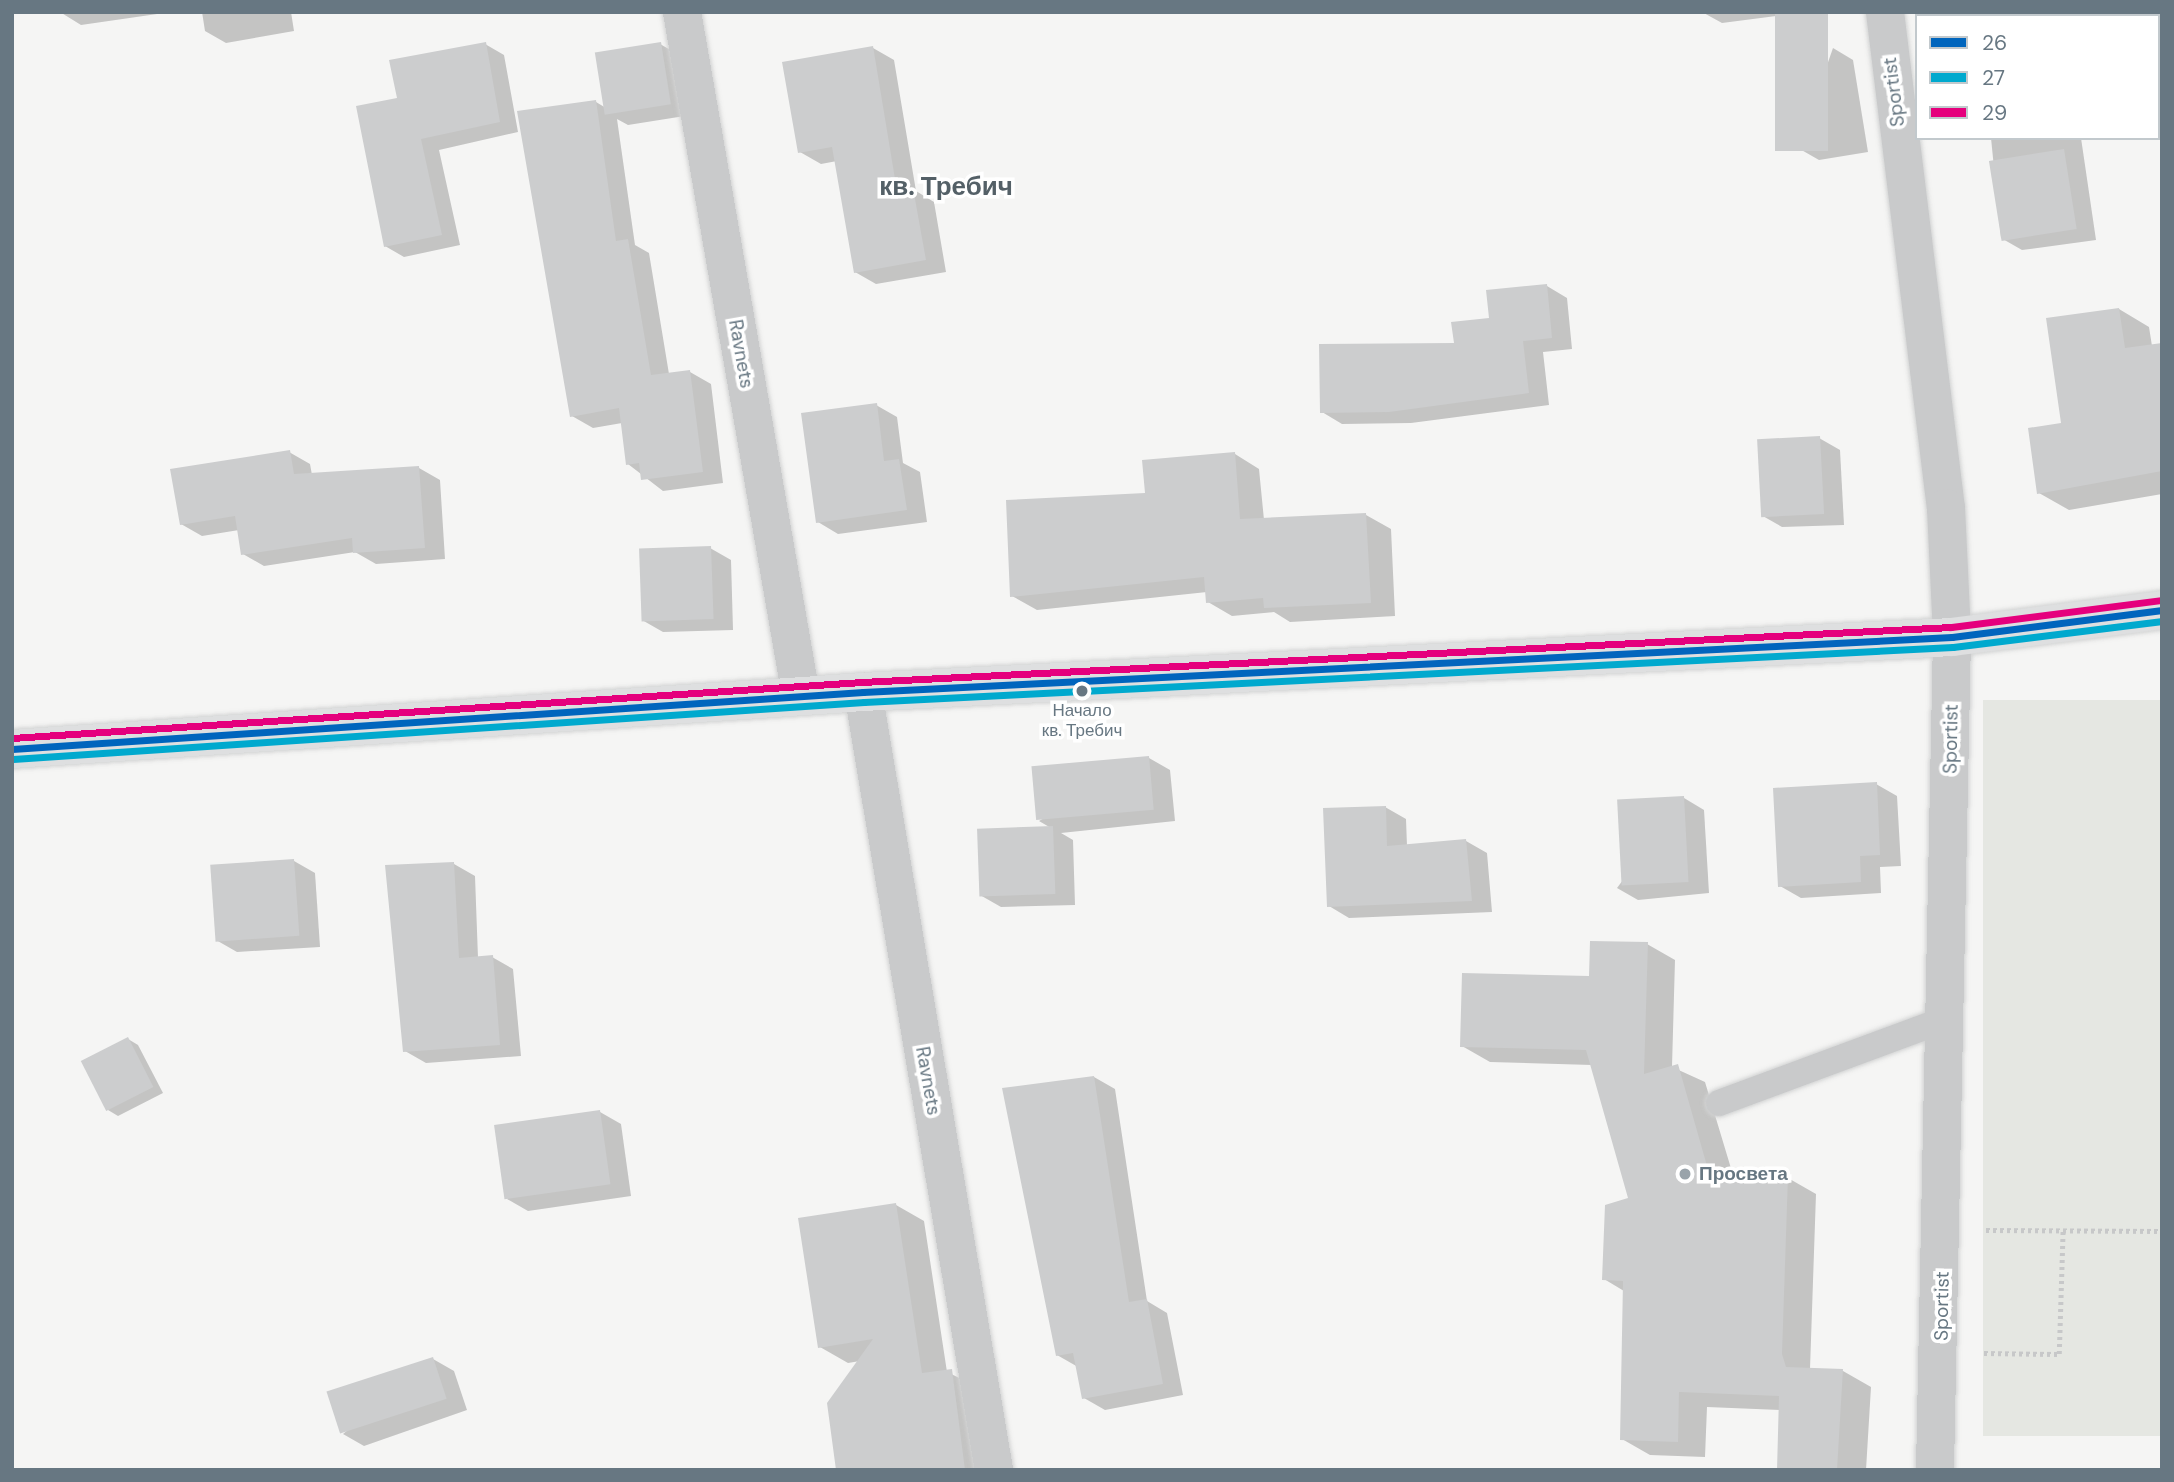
<!DOCTYPE html>
<meta charset="utf-8">
<style>
body{margin:0}
#map{position:relative;width:2174px;height:1482px;overflow:hidden;background:#f5f5f4;font-family:"DM Sans",sans-serif}
div>[style]{position:absolute}
.green>*{inset:0;background:#e5e7e2;transform-origin:0 0}
.shadow>*{inset:0;background:#0003;transform-origin:0 0}
.building>*{inset:0;background:#cccdce;transform-origin:0 0}
.path>*{height:4.5px;margin-top:-2.25px;transform-origin:0;background:repeating-linear-gradient(90deg,#c7c8c9 0 3.5px,transparent 0 7px)}
.roads{filter:drop-shadow(0 0 2px #d2d3d3) drop-shadow(0 0 2px #d2d3d3)}
.lane>*{height:26px;margin:-13px;padding:0 13px;transform-origin:13px;border-radius:13px;background:#c9cacb}
.street>*{height:38px;margin:-19px;padding:0 19px;transform-origin:19px;border-radius:19px;background:#c9cacb}
.primary>*{height:38px;margin:-19px;padding:0 19px;transform-origin:19px;border-radius:19px;background:#dedfe0}
.bus-1>*{height:7px;margin:-3.5px;padding:0 3.5px;transform-origin:3.5px;border-radius:3.5px;background:#0065bd}
.bus-2>*{height:7px;margin:-3.5px;padding:0 3.5px;transform-origin:3.5px;border-radius:3.5px;background:#00a9ce}
.bus-3>*{height:7px;margin:-3.5px;padding:0 3.5px;transform-origin:3.5px;border-radius:3.5px;background:#e5007d}
.dots>*{width:19px;height:19px;translate:-50% -50%;box-sizing:border-box;border:4px solid #fff;border-radius:50%}
span{translate:-50% -50%;white-space:nowrap;text-align:center;line-height:1.15;-webkit-text-stroke:7px #fff;paint-order:stroke}
.bus-label{font-size:17px;color:#677782}
.street-label{font-size:19px;color:#677782}
.poi-label{font-size:19px;color:#677782;font-weight:700}
.left{translate:0 -50%;text-align:left}
.district-label{font-size:26px;color:#546067;font-weight:700}
.frame{position:absolute;inset:0;border:14px solid #677782;pointer-events:none}
.legend{position:absolute;left:1915px;top:14px;width:245px;height:126px;box-sizing:border-box;background:#fff;border:2px solid #c2c9cd;margin:0;padding:9px 12px;list-style:none;font-size:21px;color:#677782}
.legend li{display:flex;align-items:center;gap:14px;height:35px}
.legend b{width:35px;border:2px solid #c2c9cd}
</style>
<div id="map">
<div class="green">
<i style="left:2162px;top:700px;width:736px;height:179px;rotate:90deg"></i>
</div>
<div class="shadow">
<i style="clip-path:polygon(60px 12px,171px 12px,81px 25px)"></i>
<i style="clip-path:polygon(202px 12px,291px 12px,294px 31px,226px 43px,205px 31px)"></i>
<i style="clip-path:polygon(1702px 12px,1806px 12px,1722px 23px)"></i>
<i style="left:1977px;top:12px;width:110px;height:4px"></i>
<i style="clip-path:polygon(485px 44px,504px 55px,518px 132px,439px 150px,460px 245px,404px 257px,385px 246px,399px 99px)"></i>
<i style="clip-path:polygon(660px 44px,681px 56px,691px 115px,628px 125px,617px 119px,635px 245px,649px 253px,669px 374px,690px 372px,711px 384px,723px 483px,663px 491px,628px 464px,622px 423px,593px 428px,572px 416px,596px 102px,606px 108px)"></i>
<i style="clip-path:polygon(873px 48px,894px 60px,916px 191px,934px 202px,946px 272px,876px 284px,855px 272px,837px 161px,821px 164px,800px 152px)"></i>
<i style="clip-path:polygon(1833px 48px,1853px 60px,1868px 152px,1819px 160px,1798px 148px)"></i>
<i style="clip-path:polygon(1991px 138px,2081px 138px,2096px 240px,2022px 250px,2001px 238px)"></i>
<i style="clip-path:polygon(1547px 286px,1567px 298px,1572px 349px,1543px 352px,1549px 405px,1411px 423px,1342px 424px,1322px 412px,1455px 345px)"></i>
<i style="clip-path:polygon(2119px 309px,2149px 327px,2152px 346px,2162px 345px,2162px 494px,2069px 510px,2039px 493px,2063px 425px)"></i>
<i style="clip-path:polygon(876px 405px,897px 417px,903px 463px,920px 472px,927px 522px,838px 534px,818px 522px)"></i>
<i style="clip-path:polygon(1819px 438px,1840px 450px,1844px 525px,1782px 527px,1761px 515px)"></i>
<i style="clip-path:polygon(289px 452px,310px 464px,312px 475px,419px 468px,440px 480px,445px 559px,376px 564px,355px 552px,264px 566px,243px 554px,239px 530px,202px 536px,181px 524px)"></i>
<i style="clip-path:polygon(1235px 454px,1259px 469px,1264px 520px,1366px 515px,1391px 529px,1395px 616px,1290px 622px,1274px 612px,1232px 616px,1208px 602px,1207px 592px,1037px 610px,1012px 596px,1147px 494px)"></i>
<i style="clip-path:polygon(710px 548px,731px 560px,733px 630px,663px 632px,642px 620px)"></i>
<i style="clip-path:polygon(1149px 758px,1170px 770px,1175px 821px,1061px 833px,1073px 840px,1075px 905px,1001px 907px,980px 895px,1051px 828px,1039px 821px)"></i>
<i style="clip-path:polygon(1876px 784px,1897px 796px,1901px 866px,1880px 867px,1881px 893px,1801px 898px,1780px 886px)"></i>
<i style="clip-path:polygon(1684px 798px,1704px 810px,1709px 893px,1638px 900px,1617px 888px)"></i>
<i style="clip-path:polygon(1385px 807px,1406px 819px,1407px 846px,1466px 841px,1487px 853px,1492px 912px,1349px 918px,1329px 906px)"></i>
<i style="clip-path:polygon(294px 861px,315px 873px,320px 947px,237px 952px,216px 940px)"></i>
<i style="clip-path:polygon(454px 864px,475px 876px,478px 958px,492px 957px,513px 969px,521px 1056px,426px 1063px,405px 1051px)"></i>
<i style="clip-path:polygon(1647px 944px,1675px 960px,1672px 1067px,1705px 1082px,1733px 1175px,1788px 1178px,1816px 1194px,1810px 1369px,1843px 1371px,1871px 1387px,1866px 1470px,1779px 1470px,1780px 1410px,1707px 1407px,1705px 1457px,1650px 1455px,1622px 1439px,1624px 1291px,1604px 1279px,1630px 1199px,1592px 1065px,1490px 1062px,1462px 1046px)"></i>
<i style="clip-path:polygon(128px 1039px,138px 1045px,163px 1093px,118px 1116px,108px 1110px)"></i>
<i style="clip-path:polygon(1094px 1077px,1115px 1089px,1147px 1301px,1167px 1313px,1183px 1395px,1105px 1410px,1084px 1398px,1078px 1367px,1057px 1355px)"></i>
<i style="clip-path:polygon(600px 1112px,621px 1124px,631px 1196px,528px 1211px,507px 1199px)"></i>
<i style="clip-path:polygon(896px 1205px,924px 1221px,947px 1372px,980px 1388px,990px 1470px,841px 1470px,860px 1361px,848px 1363px,820px 1347px)"></i>
<i style="clip-path:polygon(433px 1359px,454px 1371px,467px 1410px,364px 1446px,343px 1434px)"></i>
</div>
<div class="building">
<i style="left:1775px;top:12px;width:53px;height:139px"></i>
<i style="clip-path:polygon(486px 42px,500px 122px,421px 139px,442px 235px,384px 247px,356px 106px,397px 98px,389px 60px)"></i>
<i style="left:661px;top:42px;width:63px;height:67px;rotate:81deg"></i>
<i style="clip-path:polygon(873px 46px,897px 191px,913px 188px,926px 260px,854px 273px,832px 147px,798px 153px,782px 62px)"></i>
<i style="clip-path:polygon(596px 100px,616px 241px,628px 239px,651px 375px,690px 370px,703px 472px,641px 480px,639px 463px,626px 465px,619px 408px,570px 417px,517px 111px)"></i>
<i style="left:2064px;top:149px;width:81px;height:76px;rotate:81deg"></i>
<i style="clip-path:polygon(1547px 284px,1552px 338px,1523px 341px,1529px 393px,1389px 412px,1320px 413px,1319px 344px,1454px 343px,1451px 322px,1489px 318px,1486px 290px)"></i>
<i style="clip-path:polygon(2119px 308px,2125px 348px,2162px 343px,2162px 471px,2037px 494px,2028px 428px,2061px 423px,2046px 318px)"></i>
<i style="clip-path:polygon(877px 403px,884px 461px,899px 459px,907px 510px,816px 523px,801px 413px)"></i>
<i style="left:1820px;top:436px;width:78px;height:63px;rotate:87deg"></i>
<i style="clip-path:polygon(290px 450px,294px 474px,419px 466px,425px 548px,353px 553px,352px 538px,241px 555px,235px 516px,180px 525px,170px 469px)"></i>
<i style="clip-path:polygon(1235px 452px,1240px 519px,1366px 513px,1371px 603px,1264px 608px,1263px 598px,1206px 603px,1204px 577px,1010px 597px,1006px 500px,1145px 493px,1142px 460px)"></i>
<i style="left:711px;top:546px;width:73px;height:72px;rotate:88deg"></i>
<i style="left:1149px;top:756px;width:54px;height:118px;rotate:85deg"></i>
<i style="clip-path:polygon(1877px 782px,1880px 855px,1860px 856px,1861px 882px,1778px 887px,1773px 788px)"></i>
<i style="left:1684px;top:796px;width:86px;height:67px;rotate:87deg"></i>
<i style="clip-path:polygon(1386px 806px,1387px 846px,1466px 839px,1472px 901px,1327px 907px,1323px 808px)"></i>
<i style="left:1053px;top:826px;width:68px;height:76px;rotate:88deg"></i>
<i style="left:294px;top:859px;width:77px;height:84px;rotate:86deg"></i>
<i style="clip-path:polygon(454px 862px,459px 958px,493px 955px,500px 1045px,403px 1052px,385px 865px)"></i>
<i style="clip-path:polygon(1590px 941px,1648px 942px,1644px 1074px,1678px 1064px,1709px 1173px,1788px 1176px,1782px 1354px,1786px 1367px,1843px 1369px,1837px 1470px,1777px 1470px,1779px 1396px,1679px 1392px,1678px 1442px,1620px 1440px,1623px 1281px,1602px 1280px,1605px 1205px,1628px 1198px,1586px 1050px,1460px 1047px,1462px 973px,1589px 976px)"></i>
<i style="left:128px;top:1037px;width:56px;height:53px;rotate:63deg"></i>
<i style="clip-path:polygon(1094px 1076px,1129px 1302px,1147px 1299px,1163px 1384px,1082px 1399px,1073px 1353px,1056px 1356px,1002px 1088px)"></i>
<i style="left:600px;top:1110px;width:75px;height:107px;rotate:82deg"></i>
<i style="clip-path:polygon(896px 1203px,922px 1373px,952px 1369px,965px 1470px,836px 1470px,827px 1403px,873px 1339px,818px 1348px,798px 1218px)"></i>
<i style="left:433px;top:1357px;width:44px;height:112px;rotate:72deg"></i>
</div>
<div class="path">
<i style="left:1986px;top:1230px;width:176px;rotate:0.3deg"></i>
<i style="left:1984px;top:1353px;width:75px;rotate:0.8deg"></i>
<i style="left:2059px;top:1354px;width:124px;rotate:-88.2deg"></i>
</div>
<div class="roads">
<div class="lane">
<i style="left:1719px;top:1103px;width:242px;rotate:-20.3deg"></i>
</div>
<div class="street">
<i style="left:682px;top:12px;width:694px;rotate:80.13deg"></i>
<i style="left:1885px;top:12px;width:500px;rotate:83deg"></i>
<i style="left:1946px;top:508px;width:129px;rotate:87.3deg"></i>
<i style="left:1952px;top:637px;width:833px;rotate:91.17deg"></i>
<i style="left:863px;top:692px;width:789px;rotate:80.44deg"></i>
</div>
<div class="primary">
<i style="left:12px;top:749px;width:853px;rotate:-3.83deg"></i>
<i style="left:863px;top:692px;width:1090px;rotate:-2.89deg"></i>
<i style="left:1952px;top:637px;width:212px;rotate:-7.3deg"></i>
</div>
</div>
<div class="bus-1">
<i style="left:12px;top:749px;width:853px;rotate:-3.83deg"></i>
<i style="left:863px;top:692px;width:1090px;rotate:-2.89deg"></i>
<i style="left:1952px;top:637px;width:212px;rotate:-7.3deg"></i>
</div>
<div class="bus-2">
<i style="left:13px;top:759px;width:853px;rotate:-3.83deg"></i>
<i style="left:864px;top:702px;width:1090px;rotate:-2.89deg"></i>
<i style="left:1953px;top:647px;width:211px;rotate:-7.1deg"></i>
</div>
<div class="bus-3">
<i style="left:12px;top:738px;width:852px;rotate:-3.77deg"></i>
<i style="left:862px;top:682px;width:1090px;rotate:-2.89deg"></i>
<i style="left:1951px;top:627px;width:212px;rotate:-7.3deg"></i>
</div>
<div class="dots">
<i style="left:1082px;top:691px;background:#677782"></i>
<i style="left:1685px;top:1174px;background:#99a3aa"></i>
</div>
<div class="bus-label">
<span style="left:1082px;top:721px">Начало<br>кв. Требич</span>
</div>
<div class="street-label">
<span style="left:1894px;top:92px;rotate:-97deg">Sportist</span>
<span style="left:741px;top:354px;rotate:80deg">Ravnets</span>
<span style="left:1951px;top:739px;rotate:-89deg">Sportist</span>
<span style="left:928px;top:1081px;rotate:80deg">Ravnets</span>
<span style="left:1942px;top:1306px;rotate:-89deg">Sportist</span>
</div>
<div class="poi-label">
<span class="left" style="left:1699px;top:1174px">Просвета</span>
</div>
<div class="district-label">
<span style="left:946px;top:187px">кв. Требич</span>
</div>
<div class="frame"></div>
<ul class="legend">
<li><b style="height:9px;background:#0065bd"></b>26</li>
<li><b style="height:9px;background:#00a9ce"></b>27</li>
<li><b style="height:9px;background:#e5007d"></b>29</li>
</ul>
</div>
